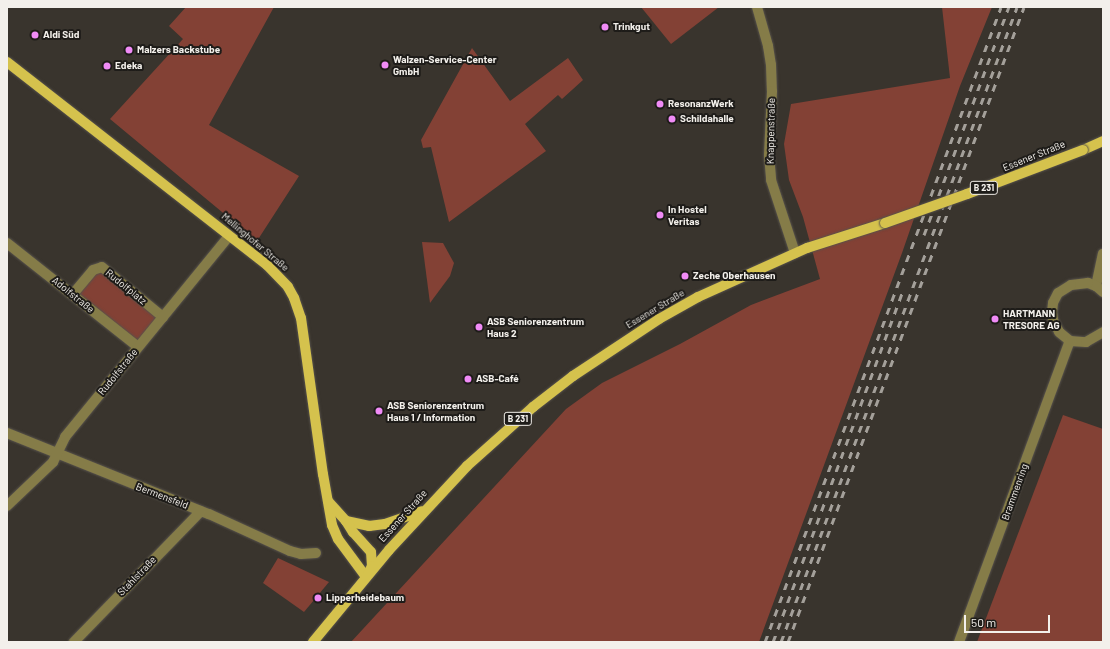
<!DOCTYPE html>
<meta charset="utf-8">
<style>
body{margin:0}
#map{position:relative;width:1110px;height:649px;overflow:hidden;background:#39342d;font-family:Barlow,sans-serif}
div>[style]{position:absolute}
.green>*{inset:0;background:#834135;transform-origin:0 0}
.roads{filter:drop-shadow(0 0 1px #57524b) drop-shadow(0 0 1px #57524b)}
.minor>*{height:10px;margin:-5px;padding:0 5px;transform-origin:5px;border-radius:5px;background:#857c48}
.major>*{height:10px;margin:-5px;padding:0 5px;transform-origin:5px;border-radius:5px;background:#d5c24d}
.rail>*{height:3px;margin-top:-1.5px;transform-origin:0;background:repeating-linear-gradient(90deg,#a4a09a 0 7px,transparent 0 14px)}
.bridges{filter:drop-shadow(0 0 1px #57524b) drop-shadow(0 0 1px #57524b)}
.major-bridge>*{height:10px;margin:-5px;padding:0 5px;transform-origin:5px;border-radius:5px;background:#d5c24d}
.dots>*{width:11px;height:11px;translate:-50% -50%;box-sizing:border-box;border:2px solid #1e1c19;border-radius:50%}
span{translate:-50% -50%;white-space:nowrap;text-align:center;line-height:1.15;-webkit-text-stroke:4px #1e1c19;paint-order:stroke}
.shield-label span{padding:1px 3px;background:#1e1c19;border:1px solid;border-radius:3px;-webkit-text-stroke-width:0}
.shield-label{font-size:9px;color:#f3f0eb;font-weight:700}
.poi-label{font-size:10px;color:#f3f0eb;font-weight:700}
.left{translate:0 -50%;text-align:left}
.street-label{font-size:10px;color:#f3f0eb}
.frame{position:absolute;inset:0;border:8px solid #f3f0eb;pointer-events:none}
.scale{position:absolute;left:964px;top:615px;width:86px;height:18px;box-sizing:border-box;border:2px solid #f3f0eb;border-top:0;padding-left:5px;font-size:12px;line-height:14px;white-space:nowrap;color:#f3f0eb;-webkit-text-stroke:3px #1e1c19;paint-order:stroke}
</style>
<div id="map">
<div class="green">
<i style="clip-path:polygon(186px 7px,274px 7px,209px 125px,299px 176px,257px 241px,110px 119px,183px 39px,169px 26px)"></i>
<i style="clip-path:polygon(641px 7px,719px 7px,671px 44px)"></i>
<i style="clip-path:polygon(942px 7px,992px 7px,960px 86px,902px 253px,759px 642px,351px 642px,566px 409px,602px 383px,680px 344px,751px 305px,820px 279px,803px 217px,789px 180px,784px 144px,791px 104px,950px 78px)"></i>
<i style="clip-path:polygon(472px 48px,510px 101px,568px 58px,583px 80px,562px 99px,558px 95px,525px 124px,546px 151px,449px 222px,431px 147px,423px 148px,421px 140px)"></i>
<i style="clip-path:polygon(422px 242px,443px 243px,454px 263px,450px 276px,430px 303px)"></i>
<i style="left:96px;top:268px;width:83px;height:35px;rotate:36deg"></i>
<i style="clip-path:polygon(1063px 415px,1103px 429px,1103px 642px,977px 642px)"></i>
<i style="clip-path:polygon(278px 558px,329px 582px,304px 612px,263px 583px)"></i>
</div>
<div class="roads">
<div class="minor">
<i style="left:757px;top:7px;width:41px;rotate:74.2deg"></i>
<i style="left:768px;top:46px;width:19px;rotate:81deg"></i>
<i style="left:771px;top:65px;width:26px;rotate:88deg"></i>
<i style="left:772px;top:91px;width:64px;rotate:92.7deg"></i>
<i style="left:769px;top:155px;width:25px;rotate:85deg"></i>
<i style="left:771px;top:180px;width:77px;rotate:71.8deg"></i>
<i style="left:7px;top:243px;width:167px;rotate:38.4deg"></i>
<i style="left:1096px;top:286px;width:33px;rotate:-78deg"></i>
<i style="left:1103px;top:292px;width:9px;rotate:-139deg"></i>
<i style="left:1096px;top:286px;width:9px;rotate:-159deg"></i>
<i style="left:1088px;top:283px;width:17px;rotate:173deg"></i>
<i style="left:1071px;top:285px;width:15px;rotate:148deg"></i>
<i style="left:1058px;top:293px;width:11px;rotate:117deg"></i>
<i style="left:1053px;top:303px;width:9px;rotate:96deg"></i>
<i style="left:1052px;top:312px;width:8px;rotate:83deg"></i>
<i style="left:1053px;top:320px;width:13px;rotate:63deg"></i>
<i style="left:1059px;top:332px;width:14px;rotate:39deg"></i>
<i style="left:1070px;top:341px;width:16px;rotate:4deg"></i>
<i style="left:1086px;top:342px;width:20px;rotate:-30deg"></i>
<i style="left:73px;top:294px;width:31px;rotate:-50deg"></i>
<i style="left:93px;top:270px;width:9px;rotate:-18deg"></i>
<i style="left:102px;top:267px;width:79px;rotate:39.3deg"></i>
<i style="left:7px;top:433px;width:218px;rotate:21.9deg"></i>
<i style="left:209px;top:514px;width:89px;rotate:24.6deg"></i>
<i style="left:290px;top:551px;width:11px;rotate:15deg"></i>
<i style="left:301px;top:554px;width:15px;rotate:-4deg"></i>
<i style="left:7px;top:506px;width:64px;rotate:-43.7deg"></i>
<i style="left:53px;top:462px;width:28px;rotate:-64deg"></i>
<i style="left:65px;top:437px;width:259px;rotate:-50.8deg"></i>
<i style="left:74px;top:642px;width:182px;rotate:-45.9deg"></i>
<i style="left:959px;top:642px;width:321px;rotate:-69.8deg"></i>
</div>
<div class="major">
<i style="left:7px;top:62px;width:330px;rotate:38deg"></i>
<i style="left:267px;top:265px;width:30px;rotate:46deg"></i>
<i style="left:288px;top:287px;width:13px;rotate:61deg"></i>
<i style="left:294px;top:298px;width:21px;rotate:71deg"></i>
<i style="left:301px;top:318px;width:158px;rotate:82deg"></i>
<i style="left:323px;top:474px;width:52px;rotate:80deg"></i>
<i style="left:332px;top:525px;width:15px;rotate:67deg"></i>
<i style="left:338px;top:539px;width:47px;rotate:53.6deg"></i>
<i style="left:1083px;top:150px;width:22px;rotate:-24deg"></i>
<i style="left:328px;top:501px;width:27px;rotate:48deg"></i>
<i style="left:346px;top:521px;width:24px;rotate:12deg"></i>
<i style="left:369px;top:526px;width:16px;rotate:-7deg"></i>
<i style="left:385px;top:524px;width:39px;rotate:-19deg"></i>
<i style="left:346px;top:521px;width:13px;rotate:58deg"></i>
<i style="left:353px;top:532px;width:27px;rotate:48deg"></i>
<i style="left:371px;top:552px;width:14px;rotate:86deg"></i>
<i style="left:372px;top:566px;width:7px;rotate:117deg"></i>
<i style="left:313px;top:642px;width:119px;rotate:-50.4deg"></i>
<i style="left:389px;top:550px;width:115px;rotate:-47.1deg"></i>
<i style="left:467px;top:466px;width:89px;rotate:-41.8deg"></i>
<i style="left:533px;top:407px;width:51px;rotate:-37.8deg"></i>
<i style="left:573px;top:376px;width:103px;rotate:-33.5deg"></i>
<i style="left:659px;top:319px;width:45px;rotate:-29.4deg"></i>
<i style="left:698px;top:297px;width:120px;rotate:-24.2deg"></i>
<i style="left:807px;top:248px;width:82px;rotate:-17.8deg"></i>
</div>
</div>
<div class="rail">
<i style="left:924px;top:235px;width:243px;rotate:-69.6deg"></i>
<i style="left:765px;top:642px;width:677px;rotate:-69.61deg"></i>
<i style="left:773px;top:642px;width:374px;rotate:-69.7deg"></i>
<i style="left:781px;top:642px;width:677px;rotate:-69.61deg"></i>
<i style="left:788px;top:642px;width:677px;rotate:-69.61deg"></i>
</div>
<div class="bridges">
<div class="major-bridge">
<i style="left:885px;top:223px;width:87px;rotate:-19.5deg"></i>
<i style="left:967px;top:194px;width:124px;rotate:-20.8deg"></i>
</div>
</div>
<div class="dots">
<i style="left:605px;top:27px;background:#f08bf6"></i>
<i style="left:35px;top:35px;background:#f08bf6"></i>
<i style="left:129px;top:50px;background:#f08bf6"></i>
<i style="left:385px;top:65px;background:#f08bf6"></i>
<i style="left:107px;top:66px;background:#f08bf6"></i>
<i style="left:660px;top:104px;background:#f08bf6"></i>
<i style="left:672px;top:119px;background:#f08bf6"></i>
<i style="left:660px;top:215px;background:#f08bf6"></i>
<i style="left:685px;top:276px;background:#f08bf6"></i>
<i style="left:995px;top:319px;background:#f08bf6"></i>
<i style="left:479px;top:327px;background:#f08bf6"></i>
<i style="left:468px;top:379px;background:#f08bf6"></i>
<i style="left:379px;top:411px;background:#f08bf6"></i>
<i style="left:318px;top:598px;background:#f08bf6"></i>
</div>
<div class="shield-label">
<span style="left:984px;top:188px">B 231</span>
<span style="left:518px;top:419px">B 231</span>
</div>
<div class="poi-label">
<span class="left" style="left:613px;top:27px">Trinkgut</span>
<span class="left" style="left:43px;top:35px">Aldi Süd</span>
<span class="left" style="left:137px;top:50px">Malzers Backstube</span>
<span class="left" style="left:393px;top:65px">Walzen-Service-Center<br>GmbH</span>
<span class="left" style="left:115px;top:66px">Edeka</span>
<span class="left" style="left:668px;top:104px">ResonanzWerk</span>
<span class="left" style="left:680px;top:119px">Schildahalle</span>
<span class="left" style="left:668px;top:215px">In Hostel<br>Veritas</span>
<span class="left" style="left:693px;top:276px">Zeche Oberhausen</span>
<span class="left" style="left:1003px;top:319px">HARTMANN<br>TRESORE AG</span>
<span class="left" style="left:487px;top:327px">ASB Seniorenzentrum<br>Haus 2</span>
<span class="left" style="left:476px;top:379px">ASB-Café</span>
<span class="left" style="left:387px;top:411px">ASB Seniorenzentrum<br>Haus 1 / Information</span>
<span class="left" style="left:326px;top:598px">Lipperheidebaum</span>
</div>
<div class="street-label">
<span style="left:771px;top:131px;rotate:-89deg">Knappenstraße</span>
<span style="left:1034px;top:156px;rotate:-22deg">Essener Straße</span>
<span style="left:255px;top:242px;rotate:40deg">Mellinghofer Straße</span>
<span style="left:126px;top:287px;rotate:39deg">Rudolfplatz</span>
<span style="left:73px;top:295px;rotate:39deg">Adolfstraße</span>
<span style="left:655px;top:309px;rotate:-31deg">Essener Straße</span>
<span style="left:118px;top:372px;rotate:-51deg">Rudolfstraße</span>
<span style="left:1015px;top:492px;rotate:-70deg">Brammenring</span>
<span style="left:162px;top:496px;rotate:21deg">Bermensfeld</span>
<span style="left:403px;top:516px;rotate:-48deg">Essener Straße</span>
<span style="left:137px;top:576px;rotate:-46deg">Stahlstraße</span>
</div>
<div class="frame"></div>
<div class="scale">50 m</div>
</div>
